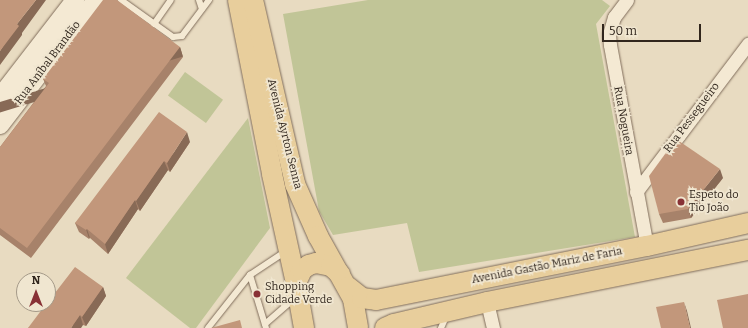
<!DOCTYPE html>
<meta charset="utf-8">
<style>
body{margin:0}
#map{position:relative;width:748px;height:328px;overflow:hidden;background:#e8dbc1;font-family:Bitter,serif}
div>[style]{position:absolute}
.green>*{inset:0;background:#c1c597;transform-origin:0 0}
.roads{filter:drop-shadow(0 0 1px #806d5b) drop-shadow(0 0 1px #806d5b)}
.lane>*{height:6px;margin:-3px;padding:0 3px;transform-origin:3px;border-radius:3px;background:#f4e9d3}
.street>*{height:13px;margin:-6.5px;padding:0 6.5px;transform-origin:6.5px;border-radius:6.5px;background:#f4e9d3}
.secondary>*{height:18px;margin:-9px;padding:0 9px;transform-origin:9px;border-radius:9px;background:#f4e9d3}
.primary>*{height:20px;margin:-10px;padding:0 10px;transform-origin:10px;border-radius:10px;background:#e8ce9c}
.wall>*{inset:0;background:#a7826a}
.shaded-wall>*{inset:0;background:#886a56;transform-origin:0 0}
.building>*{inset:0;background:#c2977b}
.dots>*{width:11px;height:11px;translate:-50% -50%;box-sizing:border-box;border:2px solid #f0e6d0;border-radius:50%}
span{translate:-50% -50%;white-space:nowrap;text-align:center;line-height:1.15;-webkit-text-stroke:3.5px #f0e6d0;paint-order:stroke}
.street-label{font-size:11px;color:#31261d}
.poi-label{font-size:11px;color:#31261d}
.left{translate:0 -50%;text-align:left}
.north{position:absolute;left:16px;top:272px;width:40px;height:40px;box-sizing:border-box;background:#f0e6d0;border:1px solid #a49988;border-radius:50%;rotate:0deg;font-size:11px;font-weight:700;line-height:16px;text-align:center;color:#31261d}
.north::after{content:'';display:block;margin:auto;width:14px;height:18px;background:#883135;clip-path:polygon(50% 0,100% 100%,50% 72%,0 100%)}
.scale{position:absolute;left:602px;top:24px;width:99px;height:18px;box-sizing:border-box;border:2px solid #31261d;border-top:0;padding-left:5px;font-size:12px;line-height:14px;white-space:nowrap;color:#31261d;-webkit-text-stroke:3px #f0e6d0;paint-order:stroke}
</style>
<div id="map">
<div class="green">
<i style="clip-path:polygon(368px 0,602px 0,610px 6px,596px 24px,635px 237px,419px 272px,407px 223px,333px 235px,319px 211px,283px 14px)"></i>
<i style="left:185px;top:72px;width:47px;height:29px;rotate:36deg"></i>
<i style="clip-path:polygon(248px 118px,270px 228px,196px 328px,190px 328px,126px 278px)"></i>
</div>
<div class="roads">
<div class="lane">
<i style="left:121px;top:0;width:64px;rotate:35.4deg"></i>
<i style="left:173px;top:37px;width:9px;rotate:-6deg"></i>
<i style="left:182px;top:36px;width:45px;rotate:-53.1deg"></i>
<i style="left:199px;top:0;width:9px;rotate:72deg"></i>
<i style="left:154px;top:24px;width:29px;rotate:-55deg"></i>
<i style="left:250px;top:275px;width:55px;rotate:73.2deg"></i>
<i style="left:265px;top:324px;width:40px;rotate:-41deg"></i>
<i style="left:208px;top:328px;width:68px;rotate:-51.6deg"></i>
<i style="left:250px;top:275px;width:43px;rotate:-33.7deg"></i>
<i style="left:441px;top:328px;width:12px;rotate:-66deg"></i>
</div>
<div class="street">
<i style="left:627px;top:0;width:21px;rotate:127deg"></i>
<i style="left:614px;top:17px;width:18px;rotate:106deg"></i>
<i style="left:609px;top:34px;width:11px;rotate:85deg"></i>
<i style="left:610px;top:45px;width:204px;rotate:79.6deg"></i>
<i style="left:636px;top:192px;width:186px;rotate:-52.9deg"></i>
<i style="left:487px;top:302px;width:27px;rotate:77deg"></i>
</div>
<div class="secondary">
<i style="left:0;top:97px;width:123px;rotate:-52.3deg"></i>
<i style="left:0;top:125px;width:158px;rotate:-52.5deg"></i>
</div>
<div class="primary">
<i style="left:238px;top:0;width:177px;rotate:78.9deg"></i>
<i style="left:272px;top:174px;width:112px;rotate:77.6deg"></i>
<i style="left:296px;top:283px;width:46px;rotate:79.9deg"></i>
<i style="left:253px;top:0;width:189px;rotate:77.1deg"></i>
<i style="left:295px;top:184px;width:57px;rotate:66.1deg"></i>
<i style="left:318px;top:236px;width:72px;rotate:60.9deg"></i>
<i style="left:353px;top:299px;width:29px;rotate:80deg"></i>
<i style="left:296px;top:283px;width:14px;rotate:-65deg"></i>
<i style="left:302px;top:270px;width:9px;rotate:-36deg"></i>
<i style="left:309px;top:265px;width:7px;rotate:-16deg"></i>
<i style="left:316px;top:263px;width:15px;rotate:11deg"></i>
<i style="left:331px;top:266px;width:12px;rotate:42deg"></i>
<i style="left:348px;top:287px;width:18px;rotate:38deg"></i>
<i style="left:362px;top:298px;width:14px;rotate:8deg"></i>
<i style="left:376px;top:300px;width:276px;rotate:-11.3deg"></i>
<i style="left:647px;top:246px;width:104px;rotate:-12.8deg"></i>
<i style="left:385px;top:328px;width:10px;rotate:-24deg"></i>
<i style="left:394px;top:324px;width:96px;rotate:-13.3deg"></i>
<i style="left:487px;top:302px;width:266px;rotate:-11.3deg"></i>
</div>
</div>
<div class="wall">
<i style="clip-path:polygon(180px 47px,183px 57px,31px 258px,0 235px,0 147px,46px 86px,43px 79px)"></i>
<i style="clip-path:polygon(190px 142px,170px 172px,168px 170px,140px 211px,138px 209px,108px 254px,90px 238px,89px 239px,79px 232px,75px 223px)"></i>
<i style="clip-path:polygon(723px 178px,691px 218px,663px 223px,659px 214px)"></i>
<i style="clip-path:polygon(103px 287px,106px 296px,86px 326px,83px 325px,28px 328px)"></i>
</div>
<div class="shaded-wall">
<i style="clip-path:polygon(36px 0,46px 0,22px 33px,22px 35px,0 65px,0 51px,17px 24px)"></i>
<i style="left:180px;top:47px;width:10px;height:253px;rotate:73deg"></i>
<i style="clip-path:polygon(187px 132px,190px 142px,170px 172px,167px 163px)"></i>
<i style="clip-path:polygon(164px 161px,168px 170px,140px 211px,136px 201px)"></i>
<i style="clip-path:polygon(720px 169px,723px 178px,691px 218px,688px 209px)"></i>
<i style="clip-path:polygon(135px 200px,138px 209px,108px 254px,105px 244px)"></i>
<i style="left:87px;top:229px;width:9px;height:1px;rotate:72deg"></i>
<i style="clip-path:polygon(103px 287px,106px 296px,86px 326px,82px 317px)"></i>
<i style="clip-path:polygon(684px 302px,687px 311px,691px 328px,690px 328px)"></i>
<i style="clip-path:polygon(80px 315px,83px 325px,81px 328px,71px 328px)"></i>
</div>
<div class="building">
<i style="clip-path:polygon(0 0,36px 0,17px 24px,19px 26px,0 51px)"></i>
<i style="clip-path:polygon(103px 0,117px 0,180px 47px,27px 248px,0 228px,0 147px,49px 83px,43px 79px)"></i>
<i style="clip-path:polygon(159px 112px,187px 132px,167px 163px,164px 161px,136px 201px,135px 200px,105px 244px,87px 229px,86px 230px,75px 223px)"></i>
<i style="clip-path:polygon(676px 139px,720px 169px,688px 209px,659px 214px,649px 176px)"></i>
<i style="clip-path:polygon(75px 267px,103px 287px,82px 317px,80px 315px,71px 328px,28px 328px,46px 304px,48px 304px,48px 302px)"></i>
<i style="clip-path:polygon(748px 294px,748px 328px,723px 328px,717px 300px)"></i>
<i style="clip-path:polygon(684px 302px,690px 328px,661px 328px,656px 307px)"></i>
<i style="clip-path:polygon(240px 320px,242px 328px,211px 328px)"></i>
</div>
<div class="dots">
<i style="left:681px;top:202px;background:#883135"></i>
<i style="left:257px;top:294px;background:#883135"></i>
</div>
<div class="street-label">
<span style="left:48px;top:63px;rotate:-53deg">Rua Aníbal Brandão</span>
<span style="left:692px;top:118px;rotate:-53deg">Rua Pessegueiro</span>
<span style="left:623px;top:121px;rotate:80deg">Rua Nogueira</span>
<span style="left:284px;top:134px;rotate:76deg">Avenida Ayrton Senna</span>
<span style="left:547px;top:266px;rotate:-11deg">Avenida Gastão Mariz de Faria</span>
</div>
<div class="poi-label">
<span class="left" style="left:689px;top:202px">Espeto do<br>Tio João</span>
<span class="left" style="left:265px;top:294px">Shopping<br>Cidade Verde</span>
</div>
<div class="north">N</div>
<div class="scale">50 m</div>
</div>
